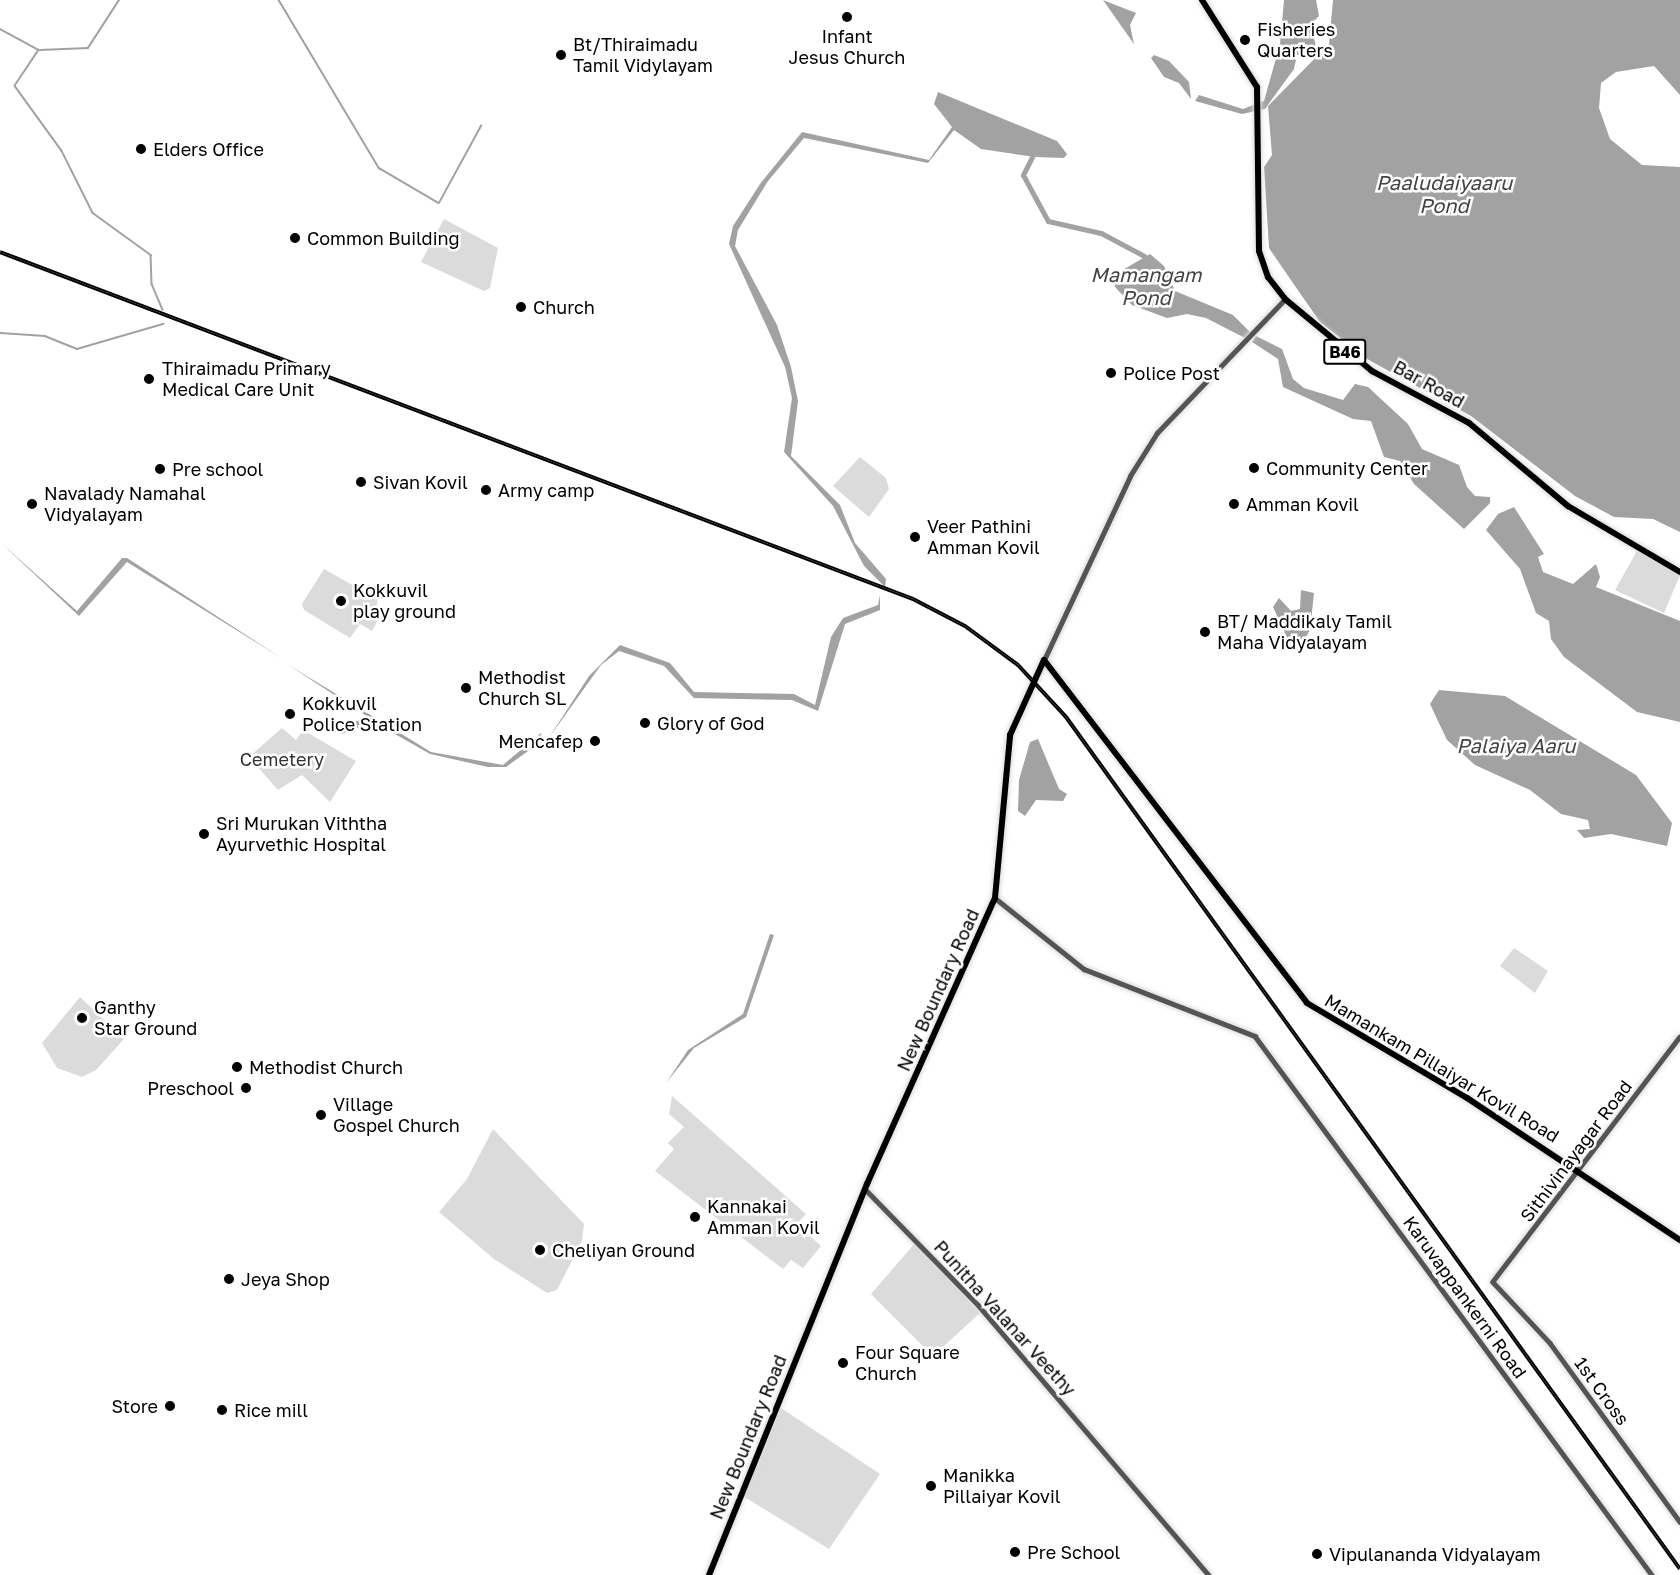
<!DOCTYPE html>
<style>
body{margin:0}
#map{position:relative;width:1680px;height:1575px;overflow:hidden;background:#fff;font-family:"Golos Text",sans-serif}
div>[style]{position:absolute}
.green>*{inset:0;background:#dbdbdb}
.water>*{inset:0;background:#a2a2a2}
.stream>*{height:1.5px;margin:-0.75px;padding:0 0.75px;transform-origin:0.75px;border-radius:0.75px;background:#a2a2a2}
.canal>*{height:5px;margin:-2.5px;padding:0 2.5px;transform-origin:2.5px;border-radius:2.5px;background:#a2a2a2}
.roads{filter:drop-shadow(0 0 2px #dbdbdb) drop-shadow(0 0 2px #dbdbdb)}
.minor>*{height:4.5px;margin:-2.25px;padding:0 2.25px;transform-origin:2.25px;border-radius:2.25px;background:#545454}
.major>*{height:6px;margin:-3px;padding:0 3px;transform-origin:3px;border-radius:3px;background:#000}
.rail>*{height:4px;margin-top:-2px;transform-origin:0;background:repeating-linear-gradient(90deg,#fff 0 4.5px,#000 0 9px);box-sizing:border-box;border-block:2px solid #000}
.dots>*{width:16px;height:16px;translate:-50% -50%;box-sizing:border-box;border:3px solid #fff;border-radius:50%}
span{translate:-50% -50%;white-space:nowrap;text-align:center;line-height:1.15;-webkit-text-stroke:5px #fff;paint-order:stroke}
.shield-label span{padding:2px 4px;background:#fff;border:2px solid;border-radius:4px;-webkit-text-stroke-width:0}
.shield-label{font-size:16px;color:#000;font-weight:700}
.poi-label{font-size:18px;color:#000}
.left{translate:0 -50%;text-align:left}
.right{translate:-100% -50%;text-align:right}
.street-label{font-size:18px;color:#000}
.park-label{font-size:18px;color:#323232}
.water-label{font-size:20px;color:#434343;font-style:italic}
</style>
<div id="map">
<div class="green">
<i style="clip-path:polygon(444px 219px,498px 248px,490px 288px,484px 291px,421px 262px)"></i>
<i style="clip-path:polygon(860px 457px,886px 478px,889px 489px,869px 517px,833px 486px)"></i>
<i style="clip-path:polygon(1637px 551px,1680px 575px,1664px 613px,1615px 590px)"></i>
<i style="clip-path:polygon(324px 569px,377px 599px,378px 620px,372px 631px,360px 624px,350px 638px,304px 610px,302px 604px)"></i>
<i style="clip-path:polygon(282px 728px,296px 740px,303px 730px,356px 761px,330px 802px,302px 775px,278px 790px,249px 757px)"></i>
<i style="clip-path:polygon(1514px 948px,1548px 971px,1535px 993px,1500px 966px)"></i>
<i style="clip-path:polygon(80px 997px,124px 1039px,96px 1070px,82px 1077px,57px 1068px,42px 1043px)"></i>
<i style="clip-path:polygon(672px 1096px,806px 1214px,797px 1224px,821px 1246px,803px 1268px,791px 1260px,783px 1269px,655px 1171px,674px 1149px,668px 1143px,684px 1127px,669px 1114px)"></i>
<i style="clip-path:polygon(493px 1129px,584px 1224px,582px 1241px,557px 1290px,547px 1293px,494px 1259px,439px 1212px,467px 1179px)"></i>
<i style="clip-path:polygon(916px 1242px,980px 1313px,933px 1356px,871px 1294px)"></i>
<i style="clip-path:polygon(781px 1408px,880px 1474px,829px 1549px,743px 1496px)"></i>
</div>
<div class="water">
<i style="clip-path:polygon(1103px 0,1136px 13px,1130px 25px,1134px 44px)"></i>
<i style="clip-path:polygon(1284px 0,1316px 0,1319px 16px,1311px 24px,1316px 47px,1304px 47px,1305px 55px,1297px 55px,1294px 69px,1265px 109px,1242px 114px,1195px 101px,1199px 95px,1243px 109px,1264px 101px,1280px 44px)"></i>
<i style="clip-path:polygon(1333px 0,1680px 0,1680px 95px,1654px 66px,1616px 72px,1601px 83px,1599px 108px,1610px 139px,1642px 165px,1680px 167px,1680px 532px,1653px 519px,1614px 517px,1575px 496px,1471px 416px,1367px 359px,1320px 322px,1295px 286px,1269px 248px,1264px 167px,1272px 155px,1268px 106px,1329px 44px)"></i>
<i style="clip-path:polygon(1154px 55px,1169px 61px,1189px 82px,1191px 99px,1179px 83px,1164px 77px,1151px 58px)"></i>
<i style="clip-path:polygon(938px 92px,1057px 141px,1067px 154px,1064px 158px,1035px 157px,981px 149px,954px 130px,928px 163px,804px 138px,768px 181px,738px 230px,735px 246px,777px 325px,791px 367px,798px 401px,791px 456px,840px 505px,855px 543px,886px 579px,885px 587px,864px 566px,833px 506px,784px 452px,792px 398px,785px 367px,729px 244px,733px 226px,760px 184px,802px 132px,929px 160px,952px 127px,934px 104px)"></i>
<i style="clip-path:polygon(1150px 254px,1164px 266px,1175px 291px,1233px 315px,1250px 332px,1245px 338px,1206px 318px,1187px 314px,1167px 318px,1132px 305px,1115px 287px,1114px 275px)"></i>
<i style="clip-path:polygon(1256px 336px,1282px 349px,1293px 379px,1304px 388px,1343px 400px,1355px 384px,1368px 387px,1408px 424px,1422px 449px,1459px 465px,1467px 487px,1475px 496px,1490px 497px,1490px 503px,1464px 529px,1414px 484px,1400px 461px,1384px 457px,1371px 421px,1353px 419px,1283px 387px,1278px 359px,1252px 342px)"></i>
<i style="clip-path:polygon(1514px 507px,1544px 554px,1538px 557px,1543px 572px,1573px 584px,1596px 564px,1600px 577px,1596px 587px,1680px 621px,1680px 722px,1637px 712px,1564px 657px,1551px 639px,1549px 621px,1536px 613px,1520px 569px,1486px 530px,1498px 514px)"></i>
<i style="clip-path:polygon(0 542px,77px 611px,122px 558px,127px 558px,283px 659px,127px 562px,79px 616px)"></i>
<i style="clip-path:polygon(1301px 590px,1314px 593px,1310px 630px,1303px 642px,1290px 644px,1273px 607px,1279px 598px,1291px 611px,1300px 609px)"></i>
<i style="clip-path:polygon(880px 595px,880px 610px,845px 624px,818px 711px,792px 700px,694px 698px,664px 666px,619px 651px,601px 665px,548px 739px,589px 676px,620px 645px,670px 663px,694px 692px,794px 694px,815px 705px,831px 637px,843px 618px,878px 605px)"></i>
<i style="clip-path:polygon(287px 664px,431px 752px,503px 765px,541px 733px,542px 741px,506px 767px,488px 767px,430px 754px,374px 722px,341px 734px,338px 728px,368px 717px)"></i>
<i style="clip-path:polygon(1439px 690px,1505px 696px,1636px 775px,1672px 823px,1667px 846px,1611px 834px,1584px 838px,1577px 830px,1590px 829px,1588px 820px,1561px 814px,1530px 790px,1475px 765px,1447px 740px,1430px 704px)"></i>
<i style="clip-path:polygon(1038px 739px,1059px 789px,1067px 794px,1063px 801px,1036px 800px,1025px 816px,1018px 811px,1019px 780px,1030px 742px)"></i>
<i style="clip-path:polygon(770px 934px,774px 935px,746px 1017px,694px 1048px,666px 1083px,688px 1050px,743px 1014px)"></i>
</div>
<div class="stream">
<i style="left:279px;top:0;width:196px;rotate:59.2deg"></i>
<i style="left:379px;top:168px;width:69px;rotate:30.3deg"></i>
<i style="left:439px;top:203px;width:88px;rotate:-61.4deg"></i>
<i style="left:0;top:29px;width:44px;rotate:28.3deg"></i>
<i style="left:39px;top:50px;width:43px;rotate:123.7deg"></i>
<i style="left:15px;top:86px;width:80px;rotate:54.1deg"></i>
<i style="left:62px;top:151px;width:69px;rotate:63.4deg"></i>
<i style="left:93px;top:213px;width:72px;rotate:35.9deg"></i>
<i style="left:151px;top:255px;width:29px;rotate:88deg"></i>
<i style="left:152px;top:284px;width:28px;rotate:67deg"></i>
<i style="left:40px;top:50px;width:48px;rotate:-2.4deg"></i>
<i style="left:88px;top:48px;width:57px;rotate:-57.1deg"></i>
<i style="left:0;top:333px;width:45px;rotate:3.8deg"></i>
<i style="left:45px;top:336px;width:35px;rotate:22deg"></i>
<i style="left:77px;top:349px;width:90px;rotate:-16.2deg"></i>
</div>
<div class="canal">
<i style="left:1032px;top:157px;width:20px;rotate:117deg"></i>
<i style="left:1023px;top:175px;width:52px;rotate:61.5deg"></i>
<i style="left:1048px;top:221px;width:54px;rotate:12.8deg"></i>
<i style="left:1101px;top:233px;width:49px;rotate:28.1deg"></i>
</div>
<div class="roads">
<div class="minor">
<i style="left:1044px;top:660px;width:203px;rotate:-64.9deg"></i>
<i style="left:1130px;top:476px;width:51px;rotate:-57.9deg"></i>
<i style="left:1157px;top:433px;width:185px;rotate:-46.3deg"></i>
<i style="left:995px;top:898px;width:114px;rotate:38.6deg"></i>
<i style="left:1084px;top:969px;width:184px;rotate:21.4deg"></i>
<i style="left:1255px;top:1036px;width:669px;rotate:53.63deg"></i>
<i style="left:1680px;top:1037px;width:308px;rotate:127.4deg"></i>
<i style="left:1493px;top:1282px;width:83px;rotate:46.9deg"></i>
<i style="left:1550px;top:1343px;width:221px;rotate:54deg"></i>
<i style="left:865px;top:1189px;width:163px;rotate:45.7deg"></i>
<i style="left:979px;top:1306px;width:354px;rotate:49.5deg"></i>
</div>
<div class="major">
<i style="left:1202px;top:0;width:103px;rotate:57.7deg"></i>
<i style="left:1257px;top:87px;width:164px;rotate:89.3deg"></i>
<i style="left:1259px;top:251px;width:28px;rotate:71deg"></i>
<i style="left:1268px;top:277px;width:28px;rotate:52deg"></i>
<i style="left:1285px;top:299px;width:113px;rotate:39.6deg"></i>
<i style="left:1372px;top:371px;width:110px;rotate:28.2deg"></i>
<i style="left:1469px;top:423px;width:129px;rotate:40deg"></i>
<i style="left:1568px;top:506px;width:130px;rotate:30.5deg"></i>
<i style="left:709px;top:1575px;width:422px;rotate:-68deg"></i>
<i style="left:867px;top:1184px;width:313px;rotate:-65.9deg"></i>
<i style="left:995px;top:898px;width:164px;rotate:-84.7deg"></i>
<i style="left:1010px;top:735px;width:82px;rotate:-65.6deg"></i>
<i style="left:1044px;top:660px;width:432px;rotate:52.5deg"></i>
<i style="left:1307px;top:1003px;width:186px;rotate:30.7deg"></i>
<i style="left:1467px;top:1098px;width:256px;rotate:33.7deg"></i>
</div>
</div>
<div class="rail">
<i style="left:0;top:252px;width:977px;rotate:20.81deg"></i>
<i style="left:913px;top:599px;width:59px;rotate:27.4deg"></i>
<i style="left:965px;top:626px;width:66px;rotate:36.3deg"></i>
<i style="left:1018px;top:665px;width:71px;rotate:47.3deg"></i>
<i style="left:1066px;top:717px;width:1050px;rotate:54.22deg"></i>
</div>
<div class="dots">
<i style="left:847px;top:17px;background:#000"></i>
<i style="left:1245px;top:40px;background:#000"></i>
<i style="left:561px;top:55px;background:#000"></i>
<i style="left:141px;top:149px;background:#000"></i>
<i style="left:295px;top:238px;background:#000"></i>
<i style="left:521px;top:307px;background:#000"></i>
<i style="left:1111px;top:373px;background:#000"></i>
<i style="left:149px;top:379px;background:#000"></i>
<i style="left:1254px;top:468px;background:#000"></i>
<i style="left:160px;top:469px;background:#000"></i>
<i style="left:361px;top:482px;background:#000"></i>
<i style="left:486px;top:490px;background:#000"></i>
<i style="left:32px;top:504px;background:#000"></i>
<i style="left:1234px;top:504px;background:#000"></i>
<i style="left:915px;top:537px;background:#000"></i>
<i style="left:341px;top:601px;background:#000"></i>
<i style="left:1205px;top:632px;background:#000"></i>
<i style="left:466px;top:688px;background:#000"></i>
<i style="left:290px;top:714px;background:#000"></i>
<i style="left:645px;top:723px;background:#000"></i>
<i style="left:595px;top:741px;background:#000"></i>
<i style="left:204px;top:834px;background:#000"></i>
<i style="left:82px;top:1018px;background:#000"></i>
<i style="left:237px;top:1067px;background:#000"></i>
<i style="left:246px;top:1088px;background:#000"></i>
<i style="left:321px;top:1115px;background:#000"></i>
<i style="left:695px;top:1217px;background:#000"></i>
<i style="left:540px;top:1250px;background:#000"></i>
<i style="left:229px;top:1279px;background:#000"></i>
<i style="left:843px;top:1363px;background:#000"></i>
<i style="left:170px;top:1406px;background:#000"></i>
<i style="left:222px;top:1410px;background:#000"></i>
<i style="left:931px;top:1486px;background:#000"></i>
<i style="left:1015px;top:1552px;background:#000"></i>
<i style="left:1317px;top:1554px;background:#000"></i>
</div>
<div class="shield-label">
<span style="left:1345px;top:352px">B46</span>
</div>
<div class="poi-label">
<span class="left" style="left:1257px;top:40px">Fisheries<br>Quarters</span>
<span style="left:847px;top:47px">Infant<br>Jesus Church</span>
<span class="left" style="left:573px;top:55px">Bt/Thiraimadu<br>Tamil Vidylayam</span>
<span class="left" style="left:153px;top:149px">Elders Office</span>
<span class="left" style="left:307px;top:238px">Common Building</span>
<span class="left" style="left:533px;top:307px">Church</span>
<span class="left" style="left:162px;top:379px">Thiraimadu Primary<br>Medical Care Unit</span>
<span class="left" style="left:1123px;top:373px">Police Post</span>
<span class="left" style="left:1266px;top:468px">Community Center</span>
<span class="left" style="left:172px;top:469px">Pre school</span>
<span class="left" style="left:373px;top:482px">Sivan Kovil</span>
<span class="left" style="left:498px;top:490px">Army camp</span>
<span class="left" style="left:44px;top:504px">Navalady Namahal<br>Vidyalayam</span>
<span class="left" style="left:1246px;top:504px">Amman Kovil</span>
<span class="left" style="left:927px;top:537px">Veer Pathini<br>Amman Kovil</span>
<span class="left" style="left:353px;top:601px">Kokkuvil<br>play ground</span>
<span class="left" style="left:1217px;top:632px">BT/ Maddikaly Tamil<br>Maha Vidyalayam</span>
<span class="left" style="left:478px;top:688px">Methodist<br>Church SL</span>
<span class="left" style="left:302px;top:714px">Kokkuvil<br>Police Station</span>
<span class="left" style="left:657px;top:723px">Glory of God</span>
<span class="right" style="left:583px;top:741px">Mencafep</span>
<span class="left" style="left:216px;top:834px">Sri Murukan Viththa<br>Ayurvethic Hospital</span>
<span class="left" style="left:94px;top:1018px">Ganthy<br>Star Ground</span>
<span class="left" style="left:249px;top:1067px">Methodist Church</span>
<span class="right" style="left:234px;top:1088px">Preschool</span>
<span class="left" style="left:333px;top:1115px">Village<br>Gospel Church</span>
<span class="left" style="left:707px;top:1217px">Kannakai<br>Amman Kovil</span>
<span class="left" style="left:552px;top:1250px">Cheliyan Ground</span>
<span class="left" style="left:241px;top:1279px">Jeya Shop</span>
<span class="left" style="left:855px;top:1363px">Four Square<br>Church</span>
<span class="right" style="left:158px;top:1406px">Store</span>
<span class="left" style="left:234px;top:1410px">Rice mill</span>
<span class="left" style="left:943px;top:1486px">Manikka<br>Pillaiyar Kovil</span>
<span class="left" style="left:1027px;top:1552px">Pre School</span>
<span class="left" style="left:1329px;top:1554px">Vipulananda Vidyalayam</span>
</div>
<div class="street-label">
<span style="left:1429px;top:384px;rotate:29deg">Bar Road</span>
<span style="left:938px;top:990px;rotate:-66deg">New Boundary Road</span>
<span style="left:1442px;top:1068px;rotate:31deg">Mamankam Pillaiyar Kovil Road</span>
<span style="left:1576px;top:1151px;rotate:-53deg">Sithivinayagar Road</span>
<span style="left:1465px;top:1297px;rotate:54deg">Karuvappankerni Road</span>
<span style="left:1005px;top:1318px;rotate:48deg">Punitha Valanar Veethy</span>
<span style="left:1602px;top:1391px;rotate:54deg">1st Cross</span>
<span style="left:748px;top:1437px;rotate:-68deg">New Boundary Road</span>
</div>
<div class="park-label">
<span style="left:282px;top:759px">Cemetery</span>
</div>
<div class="water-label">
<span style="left:1444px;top:194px">Paaludaiyaaru<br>Pond</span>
<span style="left:1146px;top:286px">Mamangam<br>Pond</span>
<span style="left:1516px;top:745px">Palaiya Aaru</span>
</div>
</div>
